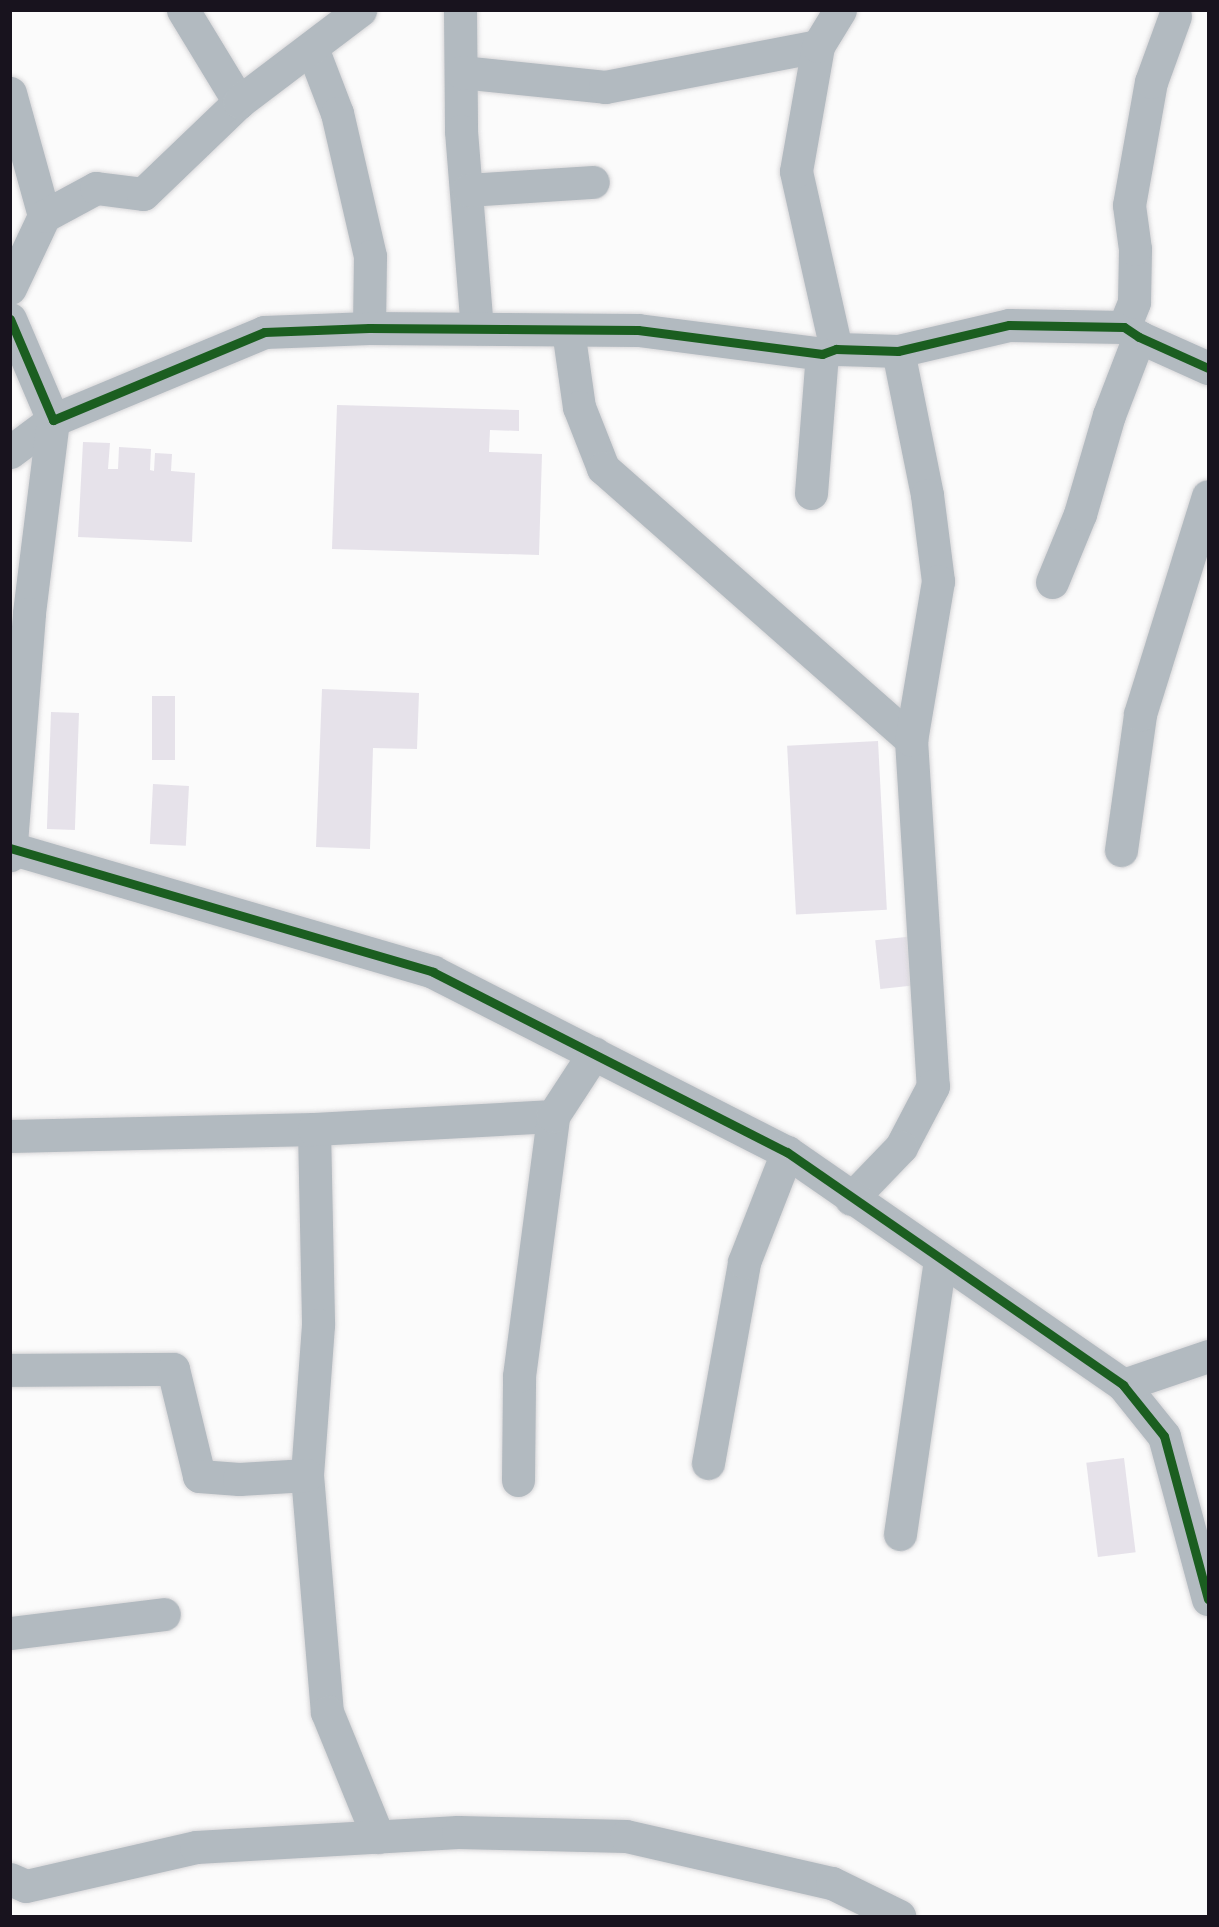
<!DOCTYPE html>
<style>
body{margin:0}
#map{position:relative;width:1219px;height:1927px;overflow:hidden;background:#fbfbfb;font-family:"DejaVu Sans",sans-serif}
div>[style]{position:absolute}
.building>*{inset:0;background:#e6e2ea;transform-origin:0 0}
.roads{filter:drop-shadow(0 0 2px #d7d6d8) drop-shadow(0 0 2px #d7d6d8)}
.street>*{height:33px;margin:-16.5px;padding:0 16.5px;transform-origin:16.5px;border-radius:16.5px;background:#b2bac0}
.cycleway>*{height:9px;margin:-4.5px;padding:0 4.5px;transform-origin:4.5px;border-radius:4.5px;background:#1b5e20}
span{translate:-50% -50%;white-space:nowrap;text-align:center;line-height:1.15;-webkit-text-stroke:5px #fff;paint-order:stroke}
.frame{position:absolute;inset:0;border:12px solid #18131e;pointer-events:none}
</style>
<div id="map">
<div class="building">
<i style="clip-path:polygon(337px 405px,519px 410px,519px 431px,490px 430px,489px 452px,542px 454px,539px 555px,332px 549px)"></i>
<i style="clip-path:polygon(83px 442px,110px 443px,108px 469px,118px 469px,119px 447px,151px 449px,150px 470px,154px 471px,155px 453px,172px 454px,171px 471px,195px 473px,192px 542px,78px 537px)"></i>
<i style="clip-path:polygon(322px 689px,419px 693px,417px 749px,373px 748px,370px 849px,316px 847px)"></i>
<i style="left:152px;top:696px;width:23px;height:64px"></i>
<i style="left:51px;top:712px;width:28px;height:117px;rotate:2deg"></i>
<i style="left:878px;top:741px;width:169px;height:91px;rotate:87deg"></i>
<i style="left:153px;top:784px;width:36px;height:60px;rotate:3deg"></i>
<i style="left:915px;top:936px;width:49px;height:40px;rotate:84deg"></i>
<i style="left:1124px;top:1458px;width:95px;height:38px;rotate:83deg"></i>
</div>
<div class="roads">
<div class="street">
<i style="left:183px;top:10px;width:108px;rotate:58.7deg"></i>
<i style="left:460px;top:10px;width:121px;rotate:89.5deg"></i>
<i style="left:461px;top:131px;width:198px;rotate:85.4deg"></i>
<i style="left:312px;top:48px;width:70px;rotate:69deg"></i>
<i style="left:337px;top:113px;width:147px;rotate:77deg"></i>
<i style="left:370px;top:256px;width:72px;rotate:90.8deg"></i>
<i style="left:461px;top:72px;width:145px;rotate:5.9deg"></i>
<i style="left:605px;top:87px;width:217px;rotate:-10.9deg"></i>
<i style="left:10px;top:93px;width:128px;rotate:74.5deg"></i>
<i style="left:468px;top:190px;width:125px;rotate:-3.7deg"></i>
<i style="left:10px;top:288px;width:80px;rotate:-64.7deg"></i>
<i style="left:44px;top:216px;width:59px;rotate:-28.3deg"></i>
<i style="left:96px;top:188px;width:47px;rotate:7.3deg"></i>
<i style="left:143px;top:194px;width:133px;rotate:-43.8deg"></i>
<i style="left:239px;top:102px;width:152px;rotate:-37.2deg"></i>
<i style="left:10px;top:319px;width:110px;rotate:66.9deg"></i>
<i style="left:53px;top:420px;width:229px;rotate:-22.6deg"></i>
<i style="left:264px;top:332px;width:105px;rotate:-2.2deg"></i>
<i style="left:369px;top:328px;width:269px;rotate:0.4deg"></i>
<i style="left:638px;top:330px;width:186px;rotate:7.4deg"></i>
<i style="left:822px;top:354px;width:15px;rotate:-20deg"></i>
<i style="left:836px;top:349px;width:62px;rotate:1.8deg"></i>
<i style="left:898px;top:351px;width:114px;rotate:-13.2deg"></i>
<i style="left:1009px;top:325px;width:115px;rotate:1deg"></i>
<i style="left:1124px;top:327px;width:18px;rotate:34deg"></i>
<i style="left:1139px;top:337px;width:76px;rotate:24.2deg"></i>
<i style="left:1124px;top:327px;width:27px;rotate:-68deg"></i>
<i style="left:1134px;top:302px;width:53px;rotate:-88.9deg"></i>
<i style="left:1135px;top:249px;width:44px;rotate:-97.8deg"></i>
<i style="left:1129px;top:205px;width:125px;rotate:-79.9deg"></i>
<i style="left:1151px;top:82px;width:70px;rotate:-70deg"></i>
<i style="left:568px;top:330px;width:78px;rotate:81.9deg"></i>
<i style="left:579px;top:407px;width:66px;rotate:68.5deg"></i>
<i style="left:603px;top:468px;width:411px;rotate:41.4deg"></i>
<i style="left:911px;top:740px;width:347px;rotate:86.4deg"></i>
<i style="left:933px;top:1086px;width:69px;rotate:117.7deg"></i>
<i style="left:901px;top:1147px;width:72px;rotate:133.9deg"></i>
<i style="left:836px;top:349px;width:182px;rotate:-102.7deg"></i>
<i style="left:796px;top:171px;width:127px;rotate:-80deg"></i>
<i style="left:818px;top:46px;width:42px;rotate:-58.6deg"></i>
<i style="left:898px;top:351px;width:147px;rotate:78.6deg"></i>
<i style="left:927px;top:495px;width:87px;rotate:82.7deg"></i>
<i style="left:938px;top:581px;width:161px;rotate:99.6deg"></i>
<i style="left:10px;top:452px;width:54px;rotate:-36.7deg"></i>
<i style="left:53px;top:420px;width:195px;rotate:97.1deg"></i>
<i style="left:29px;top:614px;width:242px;rotate:94.5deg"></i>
<i style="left:811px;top:493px;width:139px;rotate:-85.5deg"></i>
<i style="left:1052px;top:582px;width:74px;rotate:-67.6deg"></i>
<i style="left:1080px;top:514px;width:103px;rotate:-73.7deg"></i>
<i style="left:1109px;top:415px;width:84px;rotate:-69deg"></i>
<i style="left:10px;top:848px;width:441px;rotate:16.3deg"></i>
<i style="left:433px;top:972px;width:397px;rotate:27deg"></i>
<i style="left:787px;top:1152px;width:409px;rotate:34.7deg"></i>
<i style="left:1123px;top:1385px;width:65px;rotate:51.2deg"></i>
<i style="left:1164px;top:1436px;width:169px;rotate:74.9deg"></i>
<i style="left:1121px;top:850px;width:137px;rotate:-82deg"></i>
<i style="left:1140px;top:714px;width:228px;rotate:-72.7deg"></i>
<i style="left:314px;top:1129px;width:196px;rotate:88.8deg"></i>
<i style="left:318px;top:1325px;width:150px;rotate:94.2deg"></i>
<i style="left:307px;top:1475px;width:238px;rotate:85.2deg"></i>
<i style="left:327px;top:1712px;width:135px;rotate:67.8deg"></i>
<i style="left:10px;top:1136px;width:304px;rotate:-1.3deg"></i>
<i style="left:314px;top:1129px;width:239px;rotate:-3.1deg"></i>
<i style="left:10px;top:1370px;width:163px;rotate:-0.4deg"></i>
<i style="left:173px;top:1369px;width:110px;rotate:76.3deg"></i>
<i style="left:199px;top:1476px;width:40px;rotate:4.3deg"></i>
<i style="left:239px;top:1479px;width:68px;rotate:-3.4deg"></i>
<i style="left:1123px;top:1385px;width:90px;rotate:-18.8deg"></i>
<i style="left:708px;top:1463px;width:204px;rotate:-79.8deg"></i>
<i style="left:744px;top:1262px;width:118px;rotate:-68.6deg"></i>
<i style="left:518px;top:1480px;width:104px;rotate:-89.4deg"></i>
<i style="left:519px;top:1376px;width:262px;rotate:-82.5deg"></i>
<i style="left:553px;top:1116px;width:75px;rotate:-56.9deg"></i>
<i style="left:900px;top:1534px;width:276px;rotate:-81.7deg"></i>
<i style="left:10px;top:1633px;width:155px;rotate:-7deg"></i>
<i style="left:10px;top:1879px;width:17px;rotate:24deg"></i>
<i style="left:26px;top:1886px;width:174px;rotate:-12.9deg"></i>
<i style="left:196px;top:1847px;width:262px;rotate:-3.3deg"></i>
<i style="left:458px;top:1832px;width:168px;rotate:1.4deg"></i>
<i style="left:626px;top:1836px;width:211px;rotate:12.9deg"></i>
<i style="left:832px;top:1883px;width:75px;rotate:26.2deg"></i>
</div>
</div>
<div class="cycleway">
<i style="left:10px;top:319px;width:110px;rotate:66.9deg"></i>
<i style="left:53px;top:420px;width:229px;rotate:-22.6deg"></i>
<i style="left:264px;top:332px;width:105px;rotate:-2.2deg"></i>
<i style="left:369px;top:328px;width:269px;rotate:0.4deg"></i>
<i style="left:638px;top:330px;width:186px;rotate:7.4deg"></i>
<i style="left:822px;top:354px;width:15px;rotate:-20deg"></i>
<i style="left:836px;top:349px;width:62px;rotate:1.8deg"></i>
<i style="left:898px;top:351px;width:114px;rotate:-13.2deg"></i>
<i style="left:1009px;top:325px;width:115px;rotate:1deg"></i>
<i style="left:1124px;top:327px;width:18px;rotate:34deg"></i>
<i style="left:1139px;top:337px;width:76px;rotate:24.2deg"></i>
<i style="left:10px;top:848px;width:441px;rotate:16.3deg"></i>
<i style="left:433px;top:972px;width:397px;rotate:27deg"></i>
<i style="left:787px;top:1152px;width:409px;rotate:34.7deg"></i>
<i style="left:1123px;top:1385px;width:65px;rotate:51.2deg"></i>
<i style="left:1164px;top:1436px;width:169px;rotate:74.9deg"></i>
</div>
<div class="frame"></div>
</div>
